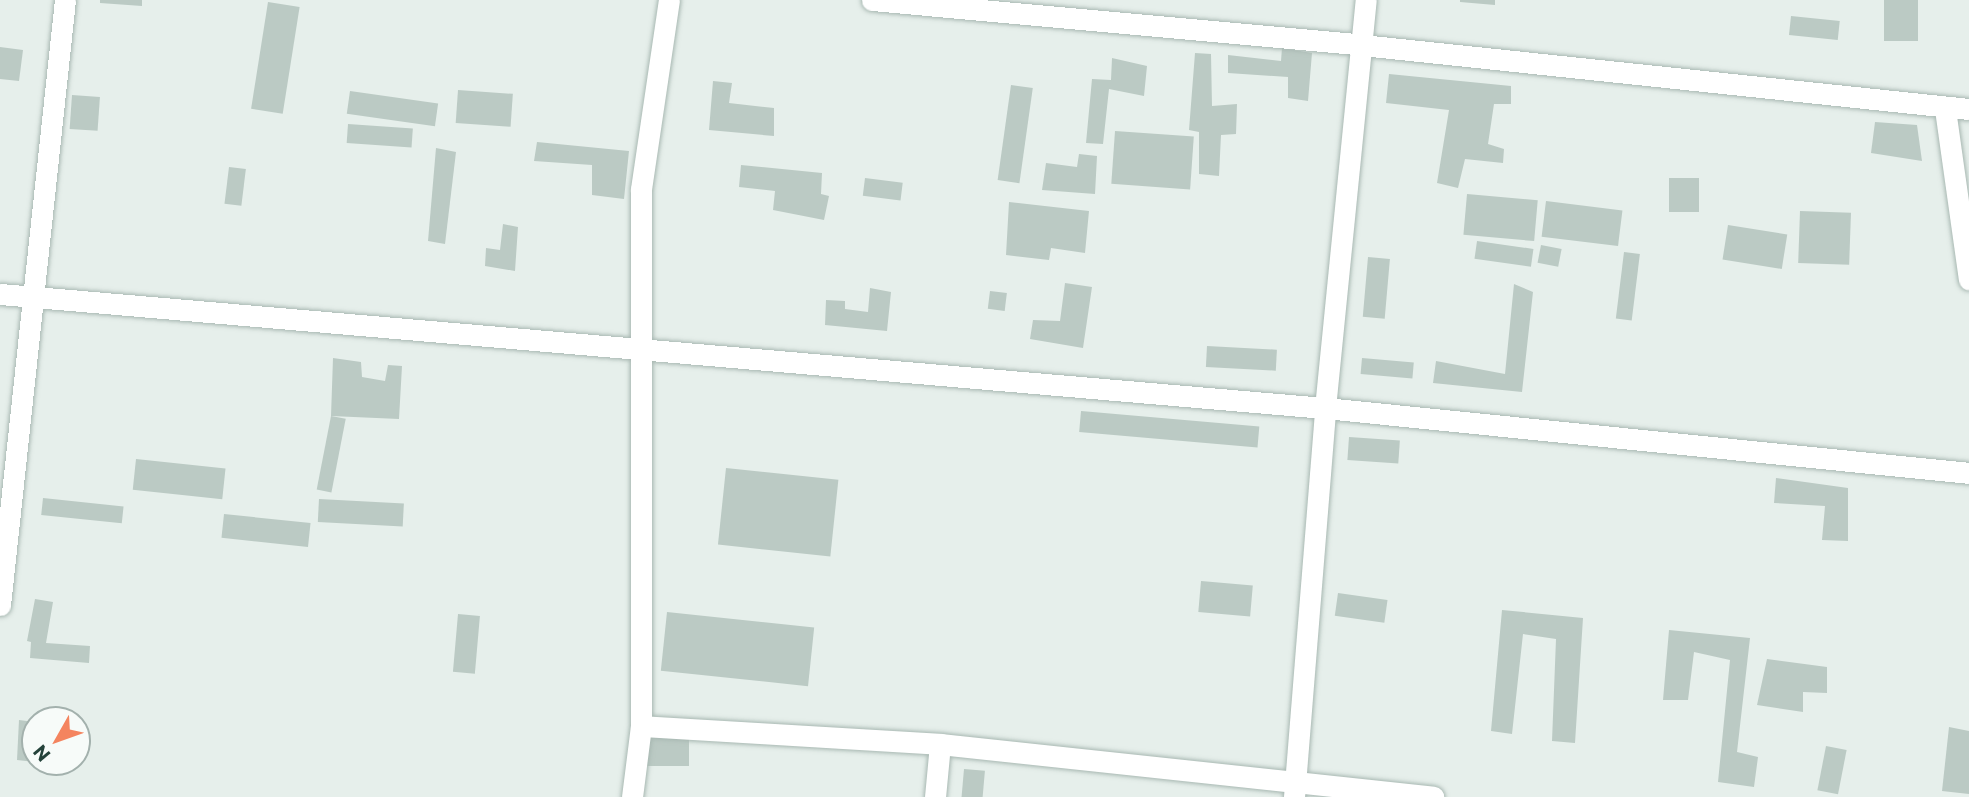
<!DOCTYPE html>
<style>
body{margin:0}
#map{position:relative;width:1969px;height:797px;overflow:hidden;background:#e6efeb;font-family:Commissioner,sans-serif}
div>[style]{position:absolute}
.building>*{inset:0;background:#bbcac4;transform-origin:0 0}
.roads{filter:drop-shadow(0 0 2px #a8b8b2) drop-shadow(0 0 2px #a8b8b2)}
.minor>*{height:21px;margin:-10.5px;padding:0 10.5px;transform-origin:10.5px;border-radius:10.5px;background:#fff}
span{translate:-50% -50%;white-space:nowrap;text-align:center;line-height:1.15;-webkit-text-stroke:6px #f7fbf9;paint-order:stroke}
.north{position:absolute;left:21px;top:706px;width:70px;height:70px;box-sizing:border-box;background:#f7fbf9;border:2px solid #a3b1ad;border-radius:50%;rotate:230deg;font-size:19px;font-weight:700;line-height:28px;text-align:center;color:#24423a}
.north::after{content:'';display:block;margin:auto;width:24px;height:32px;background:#f4845f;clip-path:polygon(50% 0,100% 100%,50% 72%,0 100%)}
</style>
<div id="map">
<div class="building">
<i style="clip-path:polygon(100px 0,142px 0,142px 6px,100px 3px)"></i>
<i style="clip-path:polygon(1460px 0,1495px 0,1495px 5px,1460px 2px)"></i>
<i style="left:1884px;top:0;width:34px;height:41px"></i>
<i style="left:268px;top:2px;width:32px;height:108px;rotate:9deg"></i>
<i style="left:1791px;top:16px;width:49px;height:19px;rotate:6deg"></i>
<i style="clip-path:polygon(0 47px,23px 50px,19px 81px,0 79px)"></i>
<i style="clip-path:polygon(1282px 48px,1312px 53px,1308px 101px,1288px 98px,1288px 77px,1228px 73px,1228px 55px,1281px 61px)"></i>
<i style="clip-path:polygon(1195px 53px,1211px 54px,1212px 106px,1237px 104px,1236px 134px,1221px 135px,1219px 176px,1199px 174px,1199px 132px,1189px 130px)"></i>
<i style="clip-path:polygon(1112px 58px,1147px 66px,1144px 96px,1109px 89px,1103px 144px,1086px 143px,1092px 79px,1111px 80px)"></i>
<i style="clip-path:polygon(1389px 74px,1511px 86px,1511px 104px,1494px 104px,1488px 144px,1504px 149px,1503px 163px,1465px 159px,1458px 188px,1437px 183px,1449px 110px,1386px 103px)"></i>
<i style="clip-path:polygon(713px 81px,732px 83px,729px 103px,774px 108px,774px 136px,709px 130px)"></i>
<i style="left:1011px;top:85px;width:22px;height:96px;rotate:8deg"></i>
<i style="left:458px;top:90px;width:55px;height:33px;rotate:4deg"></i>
<i style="left:350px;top:91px;width:89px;height:23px;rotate:8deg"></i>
<i style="left:72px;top:95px;width:28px;height:34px;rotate:4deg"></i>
<i style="clip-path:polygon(1875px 122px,1917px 125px,1922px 161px,1871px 153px)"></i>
<i style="left:348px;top:124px;width:65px;height:19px;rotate:4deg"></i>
<i style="left:1115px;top:131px;width:79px;height:53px;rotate:4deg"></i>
<i style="clip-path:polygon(537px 142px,629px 151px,624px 199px,592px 195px,592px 165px,534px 161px)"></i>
<i style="clip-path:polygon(436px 148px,456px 152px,445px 244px,428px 241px)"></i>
<i style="clip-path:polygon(1079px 154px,1097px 156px,1095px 194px,1042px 190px,1046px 163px,1077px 167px)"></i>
<i style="clip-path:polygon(741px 165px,822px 173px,821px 194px,829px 196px,824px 220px,773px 210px,775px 191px,739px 187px)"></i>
<i style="left:229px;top:167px;width:17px;height:37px;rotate:7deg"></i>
<i style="left:865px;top:178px;width:38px;height:18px;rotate:7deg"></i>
<i style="left:1669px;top:178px;width:30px;height:34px"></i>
<i style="left:1467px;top:194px;width:71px;height:41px;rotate:5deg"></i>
<i style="left:1546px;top:201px;width:77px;height:36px;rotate:7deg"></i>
<i style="clip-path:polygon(1009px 202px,1089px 211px,1085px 253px,1051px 248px,1049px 260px,1006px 255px)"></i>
<i style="left:1800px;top:211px;width:51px;height:52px;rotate:2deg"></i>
<i style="clip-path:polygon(503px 224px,518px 227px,515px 271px,485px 266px,486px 248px,500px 250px)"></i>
<i style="left:1728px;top:225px;width:60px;height:35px;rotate:9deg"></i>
<i style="left:1477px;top:241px;width:57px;height:18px;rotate:8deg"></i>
<i style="left:1541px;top:245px;width:21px;height:18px;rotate:11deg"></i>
<i style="left:1624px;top:252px;width:16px;height:67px;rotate:7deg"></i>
<i style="left:1368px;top:257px;width:22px;height:60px;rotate:5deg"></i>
<i style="clip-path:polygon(1065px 283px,1092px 287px,1083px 348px,1030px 339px,1033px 320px,1060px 321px)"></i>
<i style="clip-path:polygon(1514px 284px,1533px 292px,1522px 392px,1433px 383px,1436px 361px,1505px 374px)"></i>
<i style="clip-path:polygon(870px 288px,891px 292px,887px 331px,825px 325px,826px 300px,845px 301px,845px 309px,868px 312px)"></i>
<i style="left:990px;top:291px;width:17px;height:18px;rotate:7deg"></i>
<i style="left:1207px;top:346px;width:70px;height:21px;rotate:3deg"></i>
<i style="clip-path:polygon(333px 358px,361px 362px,362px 377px,385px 381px,388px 365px,402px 366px,399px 419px,331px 416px)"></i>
<i style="left:1362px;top:358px;width:52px;height:16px;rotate:5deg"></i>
<i style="left:1081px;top:411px;width:179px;height:21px;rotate:5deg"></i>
<i style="left:331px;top:416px;width:15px;height:75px;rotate:11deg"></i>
<i style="left:1349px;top:437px;width:51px;height:23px;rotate:4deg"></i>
<i style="left:136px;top:459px;width:90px;height:31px;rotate:6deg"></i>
<i style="left:726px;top:468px;width:113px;height:77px;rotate:6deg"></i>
<i style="clip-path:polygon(1776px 478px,1848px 488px,1848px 541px,1822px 540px,1825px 506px,1774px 503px)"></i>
<i style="left:43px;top:498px;width:81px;height:17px;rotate:6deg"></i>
<i style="left:319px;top:499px;width:85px;height:23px;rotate:3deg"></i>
<i style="left:224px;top:514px;width:87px;height:24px;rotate:6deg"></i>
<i style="left:1201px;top:581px;width:52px;height:31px;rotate:5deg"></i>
<i style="left:1338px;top:593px;width:50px;height:23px;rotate:8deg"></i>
<i style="clip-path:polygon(35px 599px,53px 602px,46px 643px,90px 646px,89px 663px,30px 658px,31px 642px,27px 641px)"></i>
<i style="clip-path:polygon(1502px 610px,1583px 618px,1575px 743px,1552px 741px,1556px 639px,1523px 634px,1512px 734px,1491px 731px)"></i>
<i style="left:667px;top:612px;width:148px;height:59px;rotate:6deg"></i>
<i style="left:458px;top:614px;width:22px;height:58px;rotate:5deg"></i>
<i style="clip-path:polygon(1669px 630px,1750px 638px,1737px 752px,1758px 757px,1754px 787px,1718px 782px,1730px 660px,1694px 652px,1688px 700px,1663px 700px)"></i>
<i style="clip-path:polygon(1767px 659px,1827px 667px,1827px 693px,1803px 692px,1803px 712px,1757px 705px)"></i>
<i style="clip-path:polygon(19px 720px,35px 722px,35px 762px,17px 760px)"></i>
<i style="clip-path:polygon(1949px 727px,1969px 731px,1969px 794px,1942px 791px)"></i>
<i style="left:689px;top:734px;width:32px;height:42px;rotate:90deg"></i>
<i style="left:1826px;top:746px;width:21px;height:45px;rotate:11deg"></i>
<i style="left:964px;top:769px;width:21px;height:28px;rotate:5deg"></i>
</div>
<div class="roads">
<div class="minor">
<i style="left:872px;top:0;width:492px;rotate:5.2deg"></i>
<i style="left:1362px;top:45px;width:610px;rotate:6.02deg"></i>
<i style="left:1945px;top:109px;width:172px;rotate:82deg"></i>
<i style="left:0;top:294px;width:1330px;rotate:4.92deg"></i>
<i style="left:1325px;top:408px;width:647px;rotate:5.76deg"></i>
<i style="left:0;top:605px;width:608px;rotate:-83.87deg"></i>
<i style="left:641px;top:726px;width:300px;rotate:3.4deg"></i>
<i style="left:940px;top:744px;width:496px;rotate:6.1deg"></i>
<i style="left:632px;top:797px;width:72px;rotate:-82.8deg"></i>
<i style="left:641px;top:726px;width:537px;rotate:-90deg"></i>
<i style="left:641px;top:189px;width:191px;rotate:-81.6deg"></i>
<i style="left:935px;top:797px;width:53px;rotate:-84.6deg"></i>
<i style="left:1294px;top:797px;width:390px;rotate:-85.4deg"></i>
<i style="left:1325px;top:408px;width:410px;rotate:-84.3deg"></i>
</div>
</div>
<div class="north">N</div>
</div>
